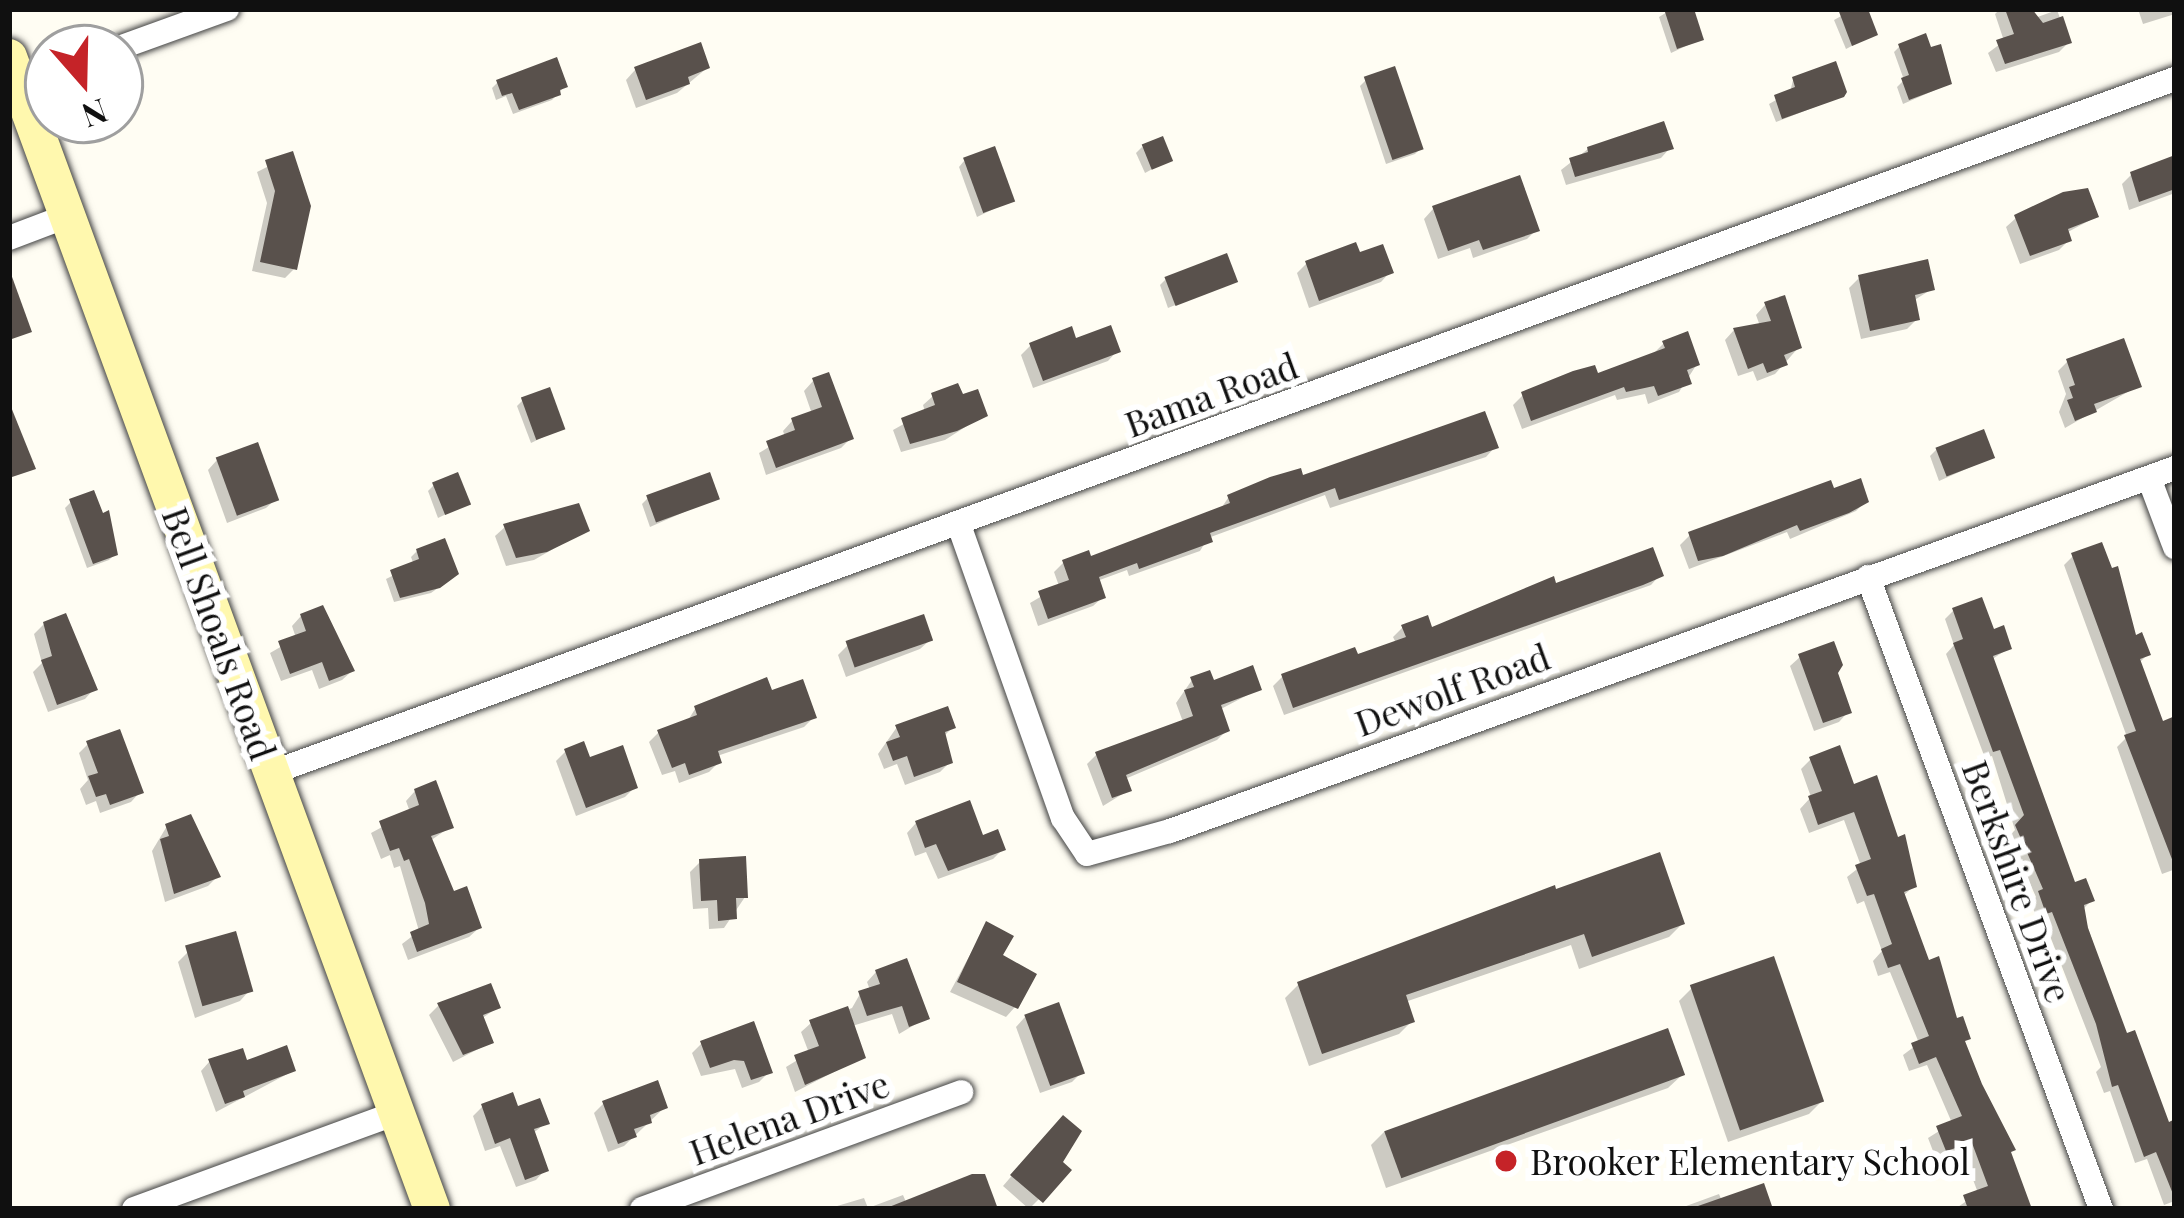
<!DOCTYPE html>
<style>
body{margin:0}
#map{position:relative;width:2184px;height:1218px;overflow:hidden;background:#fffdf3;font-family:"Playfair Display",serif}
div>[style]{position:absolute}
.shadow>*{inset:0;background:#0003}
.building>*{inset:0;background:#59514c;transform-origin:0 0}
.roads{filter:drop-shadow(0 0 3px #434343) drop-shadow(0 0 3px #434343)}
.minor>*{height:24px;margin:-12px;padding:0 12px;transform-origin:12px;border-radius:12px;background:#fff}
.secondary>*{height:36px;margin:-18px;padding:0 18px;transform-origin:18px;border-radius:18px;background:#fff8ae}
.dots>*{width:33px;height:33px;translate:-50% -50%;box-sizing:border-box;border:6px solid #fff;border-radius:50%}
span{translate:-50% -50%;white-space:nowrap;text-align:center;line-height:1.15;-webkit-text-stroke:12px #fff;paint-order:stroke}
.street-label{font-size:36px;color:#101010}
.poi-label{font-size:36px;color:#101010}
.left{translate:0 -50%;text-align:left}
.frame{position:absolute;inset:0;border:12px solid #101010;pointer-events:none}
.north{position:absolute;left:24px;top:24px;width:120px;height:120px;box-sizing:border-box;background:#fff;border:3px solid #9f9f9f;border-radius:50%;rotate:160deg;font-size:33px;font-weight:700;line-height:48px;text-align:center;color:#101010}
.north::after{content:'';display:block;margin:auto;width:42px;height:54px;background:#c52328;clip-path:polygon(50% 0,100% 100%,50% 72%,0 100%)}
</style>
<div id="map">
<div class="shadow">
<i style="clip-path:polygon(1672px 9px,1690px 9px,1701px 39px,1671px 53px,1659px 17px)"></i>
<i style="clip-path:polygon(1854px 9px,1865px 9px,1875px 34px,1846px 49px,1834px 20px)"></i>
<i style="clip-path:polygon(2000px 9px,2029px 9px,2032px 19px,2057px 10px,2069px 42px,2059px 52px,1996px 72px,1988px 53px,2004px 41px,1995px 14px)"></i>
<i style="clip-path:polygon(2138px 9px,2175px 9px,2175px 14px,2143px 24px)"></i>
<i style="clip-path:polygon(1900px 46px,1929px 51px,1949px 84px,1903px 104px,1897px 87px,1904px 80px,1894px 52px)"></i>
<i style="clip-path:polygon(707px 68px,677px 93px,636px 108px,626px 80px,635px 70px)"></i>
<i style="clip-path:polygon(1366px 80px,1421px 148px,1415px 154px,1386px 164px,1360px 86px)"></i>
<i style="clip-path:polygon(1793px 80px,1838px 98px,1776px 122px,1769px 104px,1790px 92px)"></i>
<i style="clip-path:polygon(498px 82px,565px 86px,552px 100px,513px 114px,506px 96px,496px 100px,492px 88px)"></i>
<i style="clip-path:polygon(1142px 147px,1169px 160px,1145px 173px,1136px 153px)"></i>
<i style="clip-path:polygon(1670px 148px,1661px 158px,1566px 185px,1561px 170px,1588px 149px)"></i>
<i style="clip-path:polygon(291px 155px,295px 268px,285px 278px,252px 271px,267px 203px,257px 172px)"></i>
<i style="clip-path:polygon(964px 161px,1012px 200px,977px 217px,959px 167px)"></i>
<i style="clip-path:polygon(2175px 161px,2175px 193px,2129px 210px,2122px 184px,2132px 174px)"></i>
<i style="clip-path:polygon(1433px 209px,1536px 230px,1527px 239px,1473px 258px,1470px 248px,1438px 259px,1424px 219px)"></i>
<i style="clip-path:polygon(2096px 217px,2066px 233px,2069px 240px,2059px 250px,2020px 264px,2006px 227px,2016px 218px)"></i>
<i style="clip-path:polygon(1358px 256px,1390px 272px,1381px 282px,1309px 308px,1297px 273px,1306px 264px)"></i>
<i style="clip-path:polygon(1859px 278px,1932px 289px,1913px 301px,1917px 319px,1907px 329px,1861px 339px,1849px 288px)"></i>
<i style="clip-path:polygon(1166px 279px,1234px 281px,1168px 308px,1160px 285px)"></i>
<i style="clip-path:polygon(1765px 305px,1799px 347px,1775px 374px,1757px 381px,1753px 371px,1738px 376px,1725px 340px,1734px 330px,1760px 326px,1756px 315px)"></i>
<i style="clip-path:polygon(1074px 342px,1117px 351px,1108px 361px,1033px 388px,1021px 355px,1031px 345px)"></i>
<i style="clip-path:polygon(1664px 343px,1697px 364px,1679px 392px,1648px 404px,1645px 394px,1617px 400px,1615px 395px,1522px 429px,1513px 405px,1523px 395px,1596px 377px,1654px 353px)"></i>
<i style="clip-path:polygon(2067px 362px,2138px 386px,2065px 428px,2059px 412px,2066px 394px,2058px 371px)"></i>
<i style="clip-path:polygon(813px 381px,851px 438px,841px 448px,766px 475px,759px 453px,785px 437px,783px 431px,792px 421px,812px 414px,804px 391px)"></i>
<i style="clip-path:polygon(933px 396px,961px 398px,984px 415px,945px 440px,901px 452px,893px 430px,925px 412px,923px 405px)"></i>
<i style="clip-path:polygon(523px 400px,562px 428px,531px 443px,517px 406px)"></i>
<i style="clip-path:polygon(1495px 447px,1486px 457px,1330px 508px,1325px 495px,1208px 538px,1200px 551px,1129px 576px,1127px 570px,1097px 581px,1103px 597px,1093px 606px,1038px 626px,1030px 603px,1059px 586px,1054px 572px,1064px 562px,1089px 560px,1220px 510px,1228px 498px)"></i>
<i style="clip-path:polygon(1936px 450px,1991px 458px,1939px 481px,1930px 456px)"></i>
<i style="clip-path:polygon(217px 460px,276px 499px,266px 508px,227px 523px,208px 470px)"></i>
<i style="clip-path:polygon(434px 485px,467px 504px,438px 518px,428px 491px)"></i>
<i style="clip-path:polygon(1832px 492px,1866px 501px,1856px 511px,1790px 539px,1787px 532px,1689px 569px,1680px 545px,1690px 535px)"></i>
<i style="clip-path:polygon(648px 498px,716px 498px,650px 527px,642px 504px)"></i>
<i style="clip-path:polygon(71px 502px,115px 554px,109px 560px,87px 568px,65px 508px)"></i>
<i style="clip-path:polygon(505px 527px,586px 530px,534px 560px,506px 566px,495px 536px)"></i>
<i style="clip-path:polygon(417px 551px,449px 580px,431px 593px,394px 602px,386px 579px,414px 565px,411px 557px)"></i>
<i style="clip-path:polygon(2073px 556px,2147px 655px,2138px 664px,2161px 725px,2175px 733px,2175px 875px,2173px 870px,2162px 874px,2117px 747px,2127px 737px,2064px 565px)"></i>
<i style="clip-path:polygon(1660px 575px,1651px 585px,1284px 715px,1273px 686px,1283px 676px,1396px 643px,1393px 637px,1403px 627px,1431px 631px,1554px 587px)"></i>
<i style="clip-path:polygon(1953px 611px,2009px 648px,1991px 660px,2074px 886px,2091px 901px,2082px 910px,2125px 1037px,2175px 1139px,2175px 1209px,2172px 1202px,2164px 1205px,2147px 1159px,2135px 1163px,2110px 1091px,2104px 1093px,2096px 1072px,2101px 1067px,2043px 918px,2037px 920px,2031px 902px,2036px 897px,2009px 836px,2015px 830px,1992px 756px,1985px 758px,1946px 654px,1954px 645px,1945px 619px)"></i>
<i style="clip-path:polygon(301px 616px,352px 671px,342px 680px,319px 689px,312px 670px,281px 681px,270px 653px,296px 638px,292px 626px)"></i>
<i style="clip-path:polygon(44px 624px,94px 689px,85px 699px,48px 712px,33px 672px,42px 663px,34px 634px)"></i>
<i style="clip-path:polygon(930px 640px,920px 649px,846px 677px,838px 655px,848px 645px)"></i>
<i style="clip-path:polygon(1800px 657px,1834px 673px,1848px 712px,1839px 722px,1814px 731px,1790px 666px)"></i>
<i style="clip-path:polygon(1192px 680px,1259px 689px,1219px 710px,1227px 730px,1217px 740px,1125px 779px,1129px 790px,1103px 806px,1087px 764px,1097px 754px,1183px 722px,1176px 703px)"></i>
<i style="clip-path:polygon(770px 694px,814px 717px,804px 727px,717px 756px,719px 762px,709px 772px,679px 783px,675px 771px,662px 775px,649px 742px,659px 732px,687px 722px,695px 709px)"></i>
<i style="clip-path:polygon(897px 727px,952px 728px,943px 737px,950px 762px,940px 772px,905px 785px,897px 764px,884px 769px,878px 754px)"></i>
<i style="clip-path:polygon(88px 744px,140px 792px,131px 802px,100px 813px,96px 801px,86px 805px,80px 789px,88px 780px,79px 753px)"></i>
<i style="clip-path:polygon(565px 752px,588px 761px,635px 787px,625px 797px,576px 816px,556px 761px)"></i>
<i style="clip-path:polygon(1811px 759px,1852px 788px,1914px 886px,1902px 897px,2009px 1154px,2024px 1209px,1955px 1209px,1978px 1193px,1962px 1150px,1936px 1159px,1928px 1138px,1952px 1123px,1927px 1065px,1909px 1071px,1903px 1055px,1919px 1043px,1890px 972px,1878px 976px,1873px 961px,1882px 951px,1864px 901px,1857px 904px,1847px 877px,1861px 866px,1844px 820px,1809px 833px,1800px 809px,1811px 797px,1801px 769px)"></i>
<i style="clip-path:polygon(415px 791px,450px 827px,430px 841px,453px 894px,479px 928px,469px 937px,408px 960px,402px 944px,419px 931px,400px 866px,394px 868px,390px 855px,381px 859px,371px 833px,410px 812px,406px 801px)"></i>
<i style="clip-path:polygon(916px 823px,981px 839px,1003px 849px,993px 859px,938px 879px,926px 852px,915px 856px,907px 833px)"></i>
<i style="clip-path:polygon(167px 826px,218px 876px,208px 886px,165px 902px,152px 851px)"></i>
<i style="clip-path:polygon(700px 862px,745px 897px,724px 928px,709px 929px,708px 908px,693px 909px,690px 872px)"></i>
<i style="clip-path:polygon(1553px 889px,1682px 924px,1669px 937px,1579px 969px,1571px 945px,1405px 1002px,1412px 1021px,1399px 1034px,1309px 1066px,1285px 998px,1299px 984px)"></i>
<i style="clip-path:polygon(986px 925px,1015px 1007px,1006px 1017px,950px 992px)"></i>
<i style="clip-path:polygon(188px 952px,249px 991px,240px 1001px,195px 1018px,178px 962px)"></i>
<i style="clip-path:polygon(876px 972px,926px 1018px,899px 1034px,892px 1014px,852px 1026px,863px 1057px,795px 1092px,786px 1067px,809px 1053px,801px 1032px,811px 1023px,852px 1008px,860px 994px,870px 990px,867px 982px)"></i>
<i style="clip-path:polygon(1692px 988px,1822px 1101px,1809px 1114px,1728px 1142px,1679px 1001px)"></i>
<i style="clip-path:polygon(439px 1005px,497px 1008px,481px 1019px,490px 1043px,453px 1062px,429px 1015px)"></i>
<i style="clip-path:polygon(1025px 1017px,1082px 1072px,1072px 1082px,1040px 1093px,1016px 1027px)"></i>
<i style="clip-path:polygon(752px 1025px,769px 1072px,759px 1082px,742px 1088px,735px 1069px,701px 1076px,692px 1053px,702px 1043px)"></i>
<i style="clip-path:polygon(210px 1061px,246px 1064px,293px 1071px,216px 1112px,201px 1071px)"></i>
<i style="clip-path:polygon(1682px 1075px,1668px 1088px,1386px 1188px,1371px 1145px,1384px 1132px)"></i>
<i style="clip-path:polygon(603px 1104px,665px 1107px,624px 1146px,608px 1152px,594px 1113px)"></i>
<i style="clip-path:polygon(482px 1107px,517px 1110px,546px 1123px,532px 1134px,545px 1170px,536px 1180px,516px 1187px,500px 1146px,485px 1151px,473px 1116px)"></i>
<i style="clip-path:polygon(1053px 1128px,1059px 1163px,1068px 1170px,1029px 1209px,1003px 1186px)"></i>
<i style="clip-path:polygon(1719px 1194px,1722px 1201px,1770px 1209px,1678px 1209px)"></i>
<i style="clip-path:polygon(903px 1195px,906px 1202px,995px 1209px,827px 1209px,864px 1198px,868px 1208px)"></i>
</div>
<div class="building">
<i style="clip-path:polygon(1664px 9px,1694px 9px,1704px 40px,1677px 49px)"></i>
<i style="clip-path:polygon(1838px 9px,1868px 9px,1878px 35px,1852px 46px)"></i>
<i style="clip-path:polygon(2005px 9px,2032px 9px,2043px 23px,2063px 16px,2072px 43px,2005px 64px,1996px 40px,2014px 34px)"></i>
<i style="clip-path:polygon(1926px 33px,1931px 47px,1941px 44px,1952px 84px,1909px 100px,1901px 78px,1909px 75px,1898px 44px)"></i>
<i style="clip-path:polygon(701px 42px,710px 68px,688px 77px,690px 84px,646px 100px,634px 67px)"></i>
<i style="clip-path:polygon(557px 57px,568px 87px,560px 90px,561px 95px,519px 110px,512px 93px,502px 96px,496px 80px)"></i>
<i style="clip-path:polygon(1836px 61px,1847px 92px,1844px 97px,1782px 119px,1774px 95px,1795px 87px,1792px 77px)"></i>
<i style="left:1395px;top:66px;width:88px;height:33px;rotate:71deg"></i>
<i style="clip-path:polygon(1664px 121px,1674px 149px,1575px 177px,1569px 158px,1588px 152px,1587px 147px)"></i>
<i style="left:1163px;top:136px;width:27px;height:23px;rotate:68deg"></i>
<i style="left:995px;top:146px;width:59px;height:34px;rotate:70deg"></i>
<i style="clip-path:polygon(293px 151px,311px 206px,297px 270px,260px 262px,275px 191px,265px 160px)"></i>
<i style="clip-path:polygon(2175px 155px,2175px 189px,2139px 202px,2130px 172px)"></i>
<i style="clip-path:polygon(1520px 175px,1540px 231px,1483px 250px,1479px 240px,1448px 251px,1432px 206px)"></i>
<i style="clip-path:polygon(2088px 188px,2099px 217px,2068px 229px,2072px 241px,2030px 256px,2014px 215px,2063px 192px)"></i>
<i style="clip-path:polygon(1356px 242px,1360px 252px,1383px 244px,1394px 273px,1319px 301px,1305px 261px)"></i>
<i style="left:1227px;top:253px;width:31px;height:67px;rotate:69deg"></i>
<i style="clip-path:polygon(1928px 259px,1935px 290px,1915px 295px,1920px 320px,1870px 331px,1858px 275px)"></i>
<i style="clip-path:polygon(11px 274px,32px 332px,9px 340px,9px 275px)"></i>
<i style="clip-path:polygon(1785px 295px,1802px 348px,1784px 355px,1788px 365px,1767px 373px,1763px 363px,1748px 369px,1733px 328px,1771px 321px,1764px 302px)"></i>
<i style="clip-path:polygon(1111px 325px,1121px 352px,1043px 381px,1029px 343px,1072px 326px,1076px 338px)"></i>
<i style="clip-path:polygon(1688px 331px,1700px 365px,1687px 370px,1692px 384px,1658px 396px,1654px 386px,1626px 392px,1624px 387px,1531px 421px,1521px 392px,1573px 371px,1595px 365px,1598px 373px,1665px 348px,1662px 341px)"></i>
<i style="clip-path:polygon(2124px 338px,2142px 387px,2094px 404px,2097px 412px,2075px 421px,2067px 400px,2073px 398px,2069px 387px,2075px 385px,2066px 359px)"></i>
<i style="clip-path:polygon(829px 372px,854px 439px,776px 468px,766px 441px,795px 430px,791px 418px,822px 407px,812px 378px)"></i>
<i style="clip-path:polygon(958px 383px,963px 394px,978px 389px,988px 416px,957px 431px,910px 444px,901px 418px,935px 405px,931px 393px)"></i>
<i style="left:550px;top:387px;width:45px;height:31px;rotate:70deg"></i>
<i style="clip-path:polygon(9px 402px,36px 469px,9px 478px)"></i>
<i style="clip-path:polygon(1485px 411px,1499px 448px,1339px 500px,1335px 488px,1210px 533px,1213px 542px,1139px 569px,1137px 563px,1099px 577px,1106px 598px,1048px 619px,1038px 591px,1069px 580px,1062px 560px,1089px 550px,1091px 556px,1230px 503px,1227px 495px,1270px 477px,1301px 468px,1303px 475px)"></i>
<i style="left:1984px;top:429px;width:31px;height:52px;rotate:69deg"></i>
<i style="left:258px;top:442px;width:62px;height:45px;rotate:70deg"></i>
<i style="left:458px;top:472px;width:35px;height:28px;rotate:68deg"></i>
<i style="left:710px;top:472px;width:29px;height:68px;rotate:70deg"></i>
<i style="clip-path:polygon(1861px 478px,1869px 502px,1849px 513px,1800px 531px,1797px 525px,1723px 556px,1698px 561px,1688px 532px,1831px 480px,1834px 488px)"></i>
<i style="clip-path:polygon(94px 490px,103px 513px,109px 510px,118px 555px,93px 564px,69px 499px)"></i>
<i style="clip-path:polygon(579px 503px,590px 531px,547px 552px,516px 558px,503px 524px)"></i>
<i style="clip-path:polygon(445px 538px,459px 574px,440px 588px,400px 598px,390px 570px,419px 559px,416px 549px)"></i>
<i style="clip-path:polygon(2102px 542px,2112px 568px,2118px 566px,2136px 635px,2142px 632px,2151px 655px,2140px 659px,2163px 721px,2175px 716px,2175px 867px,2124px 735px,2136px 731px,2071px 553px)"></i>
<i style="clip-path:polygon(1653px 547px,1664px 576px,1643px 585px,1293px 708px,1281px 674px,1355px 647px,1358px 654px,1406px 637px,1401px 625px,1428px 615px,1432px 627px,1554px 576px,1556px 583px)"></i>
<i style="clip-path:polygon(1982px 597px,1994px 629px,2004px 625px,2012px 649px,1993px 656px,2075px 882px,2086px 878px,2095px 901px,2084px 905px,2088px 928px,2127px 1033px,2135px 1030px,2169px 1122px,2175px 1119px,2175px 1199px,2156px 1152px,2144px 1157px,2118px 1085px,2112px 1087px,2096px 1024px,2052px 912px,2046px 914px,2038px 891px,2043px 889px,2015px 825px,2024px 815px,2000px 750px,1993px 752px,1953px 643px,1963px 639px,1952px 608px)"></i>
<i style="clip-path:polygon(323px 605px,355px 671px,329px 681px,322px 662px,290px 674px,278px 641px,306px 631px,300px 614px)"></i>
<i style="clip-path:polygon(66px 613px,98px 690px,57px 705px,41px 660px,52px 656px,43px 622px)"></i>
<i style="left:924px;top:614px;width:28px;height:83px;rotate:71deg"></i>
<i style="clip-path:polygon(1834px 641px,1843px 665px,1838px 673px,1852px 713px,1823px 723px,1798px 654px)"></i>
<i style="clip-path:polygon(1253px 665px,1262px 690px,1221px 705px,1230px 731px,1126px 775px,1132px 791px,1112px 798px,1095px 752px,1193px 716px,1184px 690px,1194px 687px,1190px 677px,1210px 670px,1214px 680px)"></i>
<i style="clip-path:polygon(767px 677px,772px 690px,803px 679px,817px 718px,718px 751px,722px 763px,689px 775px,685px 763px,672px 768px,657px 730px,697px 715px,694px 706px)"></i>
<i style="clip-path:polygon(948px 706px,956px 728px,945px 732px,953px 763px,914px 777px,907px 756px,893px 761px,886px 742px,900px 737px,895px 725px)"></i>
<i style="clip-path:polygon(120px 729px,144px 793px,110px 805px,106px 794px,96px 797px,88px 776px,98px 773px,86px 741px)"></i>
<i style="clip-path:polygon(584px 741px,590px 757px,623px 745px,638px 788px,586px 808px,564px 749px)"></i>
<i style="clip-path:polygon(1840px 745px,1854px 784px,1877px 775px,1898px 837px,1905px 834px,1917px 887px,1904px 892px,1929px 960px,1939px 956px,1957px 1018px,1963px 1016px,1971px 1039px,1965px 1041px,1982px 1084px,2016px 1150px,2011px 1152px,2032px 1209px,1968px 1209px,1963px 1195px,1988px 1186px,1972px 1143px,1946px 1151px,1936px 1126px,1962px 1116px,1936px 1057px,1919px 1064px,1911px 1043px,1929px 1036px,1900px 964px,1888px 968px,1881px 949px,1892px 944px,1874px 894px,1867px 896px,1855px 865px,1871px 859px,1854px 812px,1818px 825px,1808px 796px,1822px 791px,1809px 757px)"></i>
<i style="clip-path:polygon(436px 780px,454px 828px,431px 836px,454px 891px,467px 886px,482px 928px,417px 952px,410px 932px,429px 924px,425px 903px,409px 859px,404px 861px,399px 848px,390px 851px,379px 821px,419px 805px,414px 789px)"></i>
<i style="clip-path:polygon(970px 800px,983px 835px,998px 829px,1006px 850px,948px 871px,936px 844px,925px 848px,915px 821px)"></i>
<i style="clip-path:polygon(191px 814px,221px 877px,174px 894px,160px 839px,169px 836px,165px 824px)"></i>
<i style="clip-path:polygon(1660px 852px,1685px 924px,1592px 957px,1584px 934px,1406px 995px,1415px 1022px,1322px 1054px,1297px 982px,1555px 885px,1556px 889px)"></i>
<i style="clip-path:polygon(746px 856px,748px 898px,736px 898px,737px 919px,718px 921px,717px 900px,701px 901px,699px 859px)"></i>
<i style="clip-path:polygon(986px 921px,1014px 936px,1003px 955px,1037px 974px,1018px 1009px,957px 982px)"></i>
<i style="left:236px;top:931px;width:63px;height:53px;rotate:74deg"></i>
<i style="left:1774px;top:956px;width:154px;height:89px;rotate:71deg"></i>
<i style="clip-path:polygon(907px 958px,930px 1019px,909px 1027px,902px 1006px,867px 1016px,858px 991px,880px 984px,875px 970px)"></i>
<i style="clip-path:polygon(491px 983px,501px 1008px,483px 1015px,494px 1043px,463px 1055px,437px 1003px)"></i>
<i style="left:1059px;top:1002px;width:76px;height:37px;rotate:70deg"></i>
<i style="clip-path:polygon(848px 1006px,866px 1058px,805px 1085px,794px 1055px,819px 1046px,809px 1020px)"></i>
<i style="clip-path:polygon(754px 1021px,773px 1073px,751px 1080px,744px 1061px,734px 1060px,710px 1068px,700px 1041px)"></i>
<i style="left:1668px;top:1028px;width:50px;height:302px;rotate:70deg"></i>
<i style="clip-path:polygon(287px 1045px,296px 1071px,243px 1091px,245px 1097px,225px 1104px,208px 1059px,243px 1048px,247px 1060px)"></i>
<i style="clip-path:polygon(658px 1080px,668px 1108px,650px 1115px,652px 1123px,634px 1129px,637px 1137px,618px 1144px,602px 1101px)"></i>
<i style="clip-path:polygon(513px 1092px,518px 1106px,540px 1098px,550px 1124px,534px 1129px,549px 1171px,525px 1180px,510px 1138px,495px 1144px,481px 1104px)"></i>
<i style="clip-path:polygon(1063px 1115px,1082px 1131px,1063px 1162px,1072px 1170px,1043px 1203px,1010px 1175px)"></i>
<i style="clip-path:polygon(972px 1174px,985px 1174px,998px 1209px,884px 1209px)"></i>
<i style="clip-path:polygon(1764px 1183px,1773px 1209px,1699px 1209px,1698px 1206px)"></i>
</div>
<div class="roads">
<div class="minor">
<i style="left:119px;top:48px;width:115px;rotate:-19.9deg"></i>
<i style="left:19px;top:84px;width:31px;rotate:-19deg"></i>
<i style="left:9px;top:238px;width:62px;rotate:-20.8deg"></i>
<i style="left:2149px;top:478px;width:74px;rotate:69.4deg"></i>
<i style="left:959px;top:525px;width:311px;rotate:70.5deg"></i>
<i style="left:1063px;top:818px;width:43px;rotate:56.3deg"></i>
<i style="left:1087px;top:854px;width:86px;rotate:-15.5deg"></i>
<i style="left:1170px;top:831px;width:1069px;rotate:-19.86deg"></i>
<i style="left:1868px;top:577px;width:674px;rotate:69.76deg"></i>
<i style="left:271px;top:773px;width:2027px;rotate:-20.03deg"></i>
<i style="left:134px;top:1209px;width:279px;rotate:-20.1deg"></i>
<i style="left:642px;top:1209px;width:340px;rotate:-20.1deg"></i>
</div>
<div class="secondary">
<i style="left:9px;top:57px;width:1227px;rotate:69.84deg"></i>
</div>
</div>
<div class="dots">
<i style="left:1506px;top:1161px;background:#c52328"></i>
</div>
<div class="street-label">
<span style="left:1211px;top:394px;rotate:-20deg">Bama Road</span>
<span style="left:220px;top:633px;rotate:70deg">Bell Shoals Road</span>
<span style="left:1452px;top:689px;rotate:-20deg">Dewolf Road</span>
<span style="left:2018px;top:881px;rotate:70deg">Berkshire Drive</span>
<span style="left:789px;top:1117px;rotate:-20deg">Helena Drive</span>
</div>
<div class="poi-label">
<span class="left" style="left:1530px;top:1161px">Brooker Elementary School</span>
</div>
<div class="frame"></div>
<div class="north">N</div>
</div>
